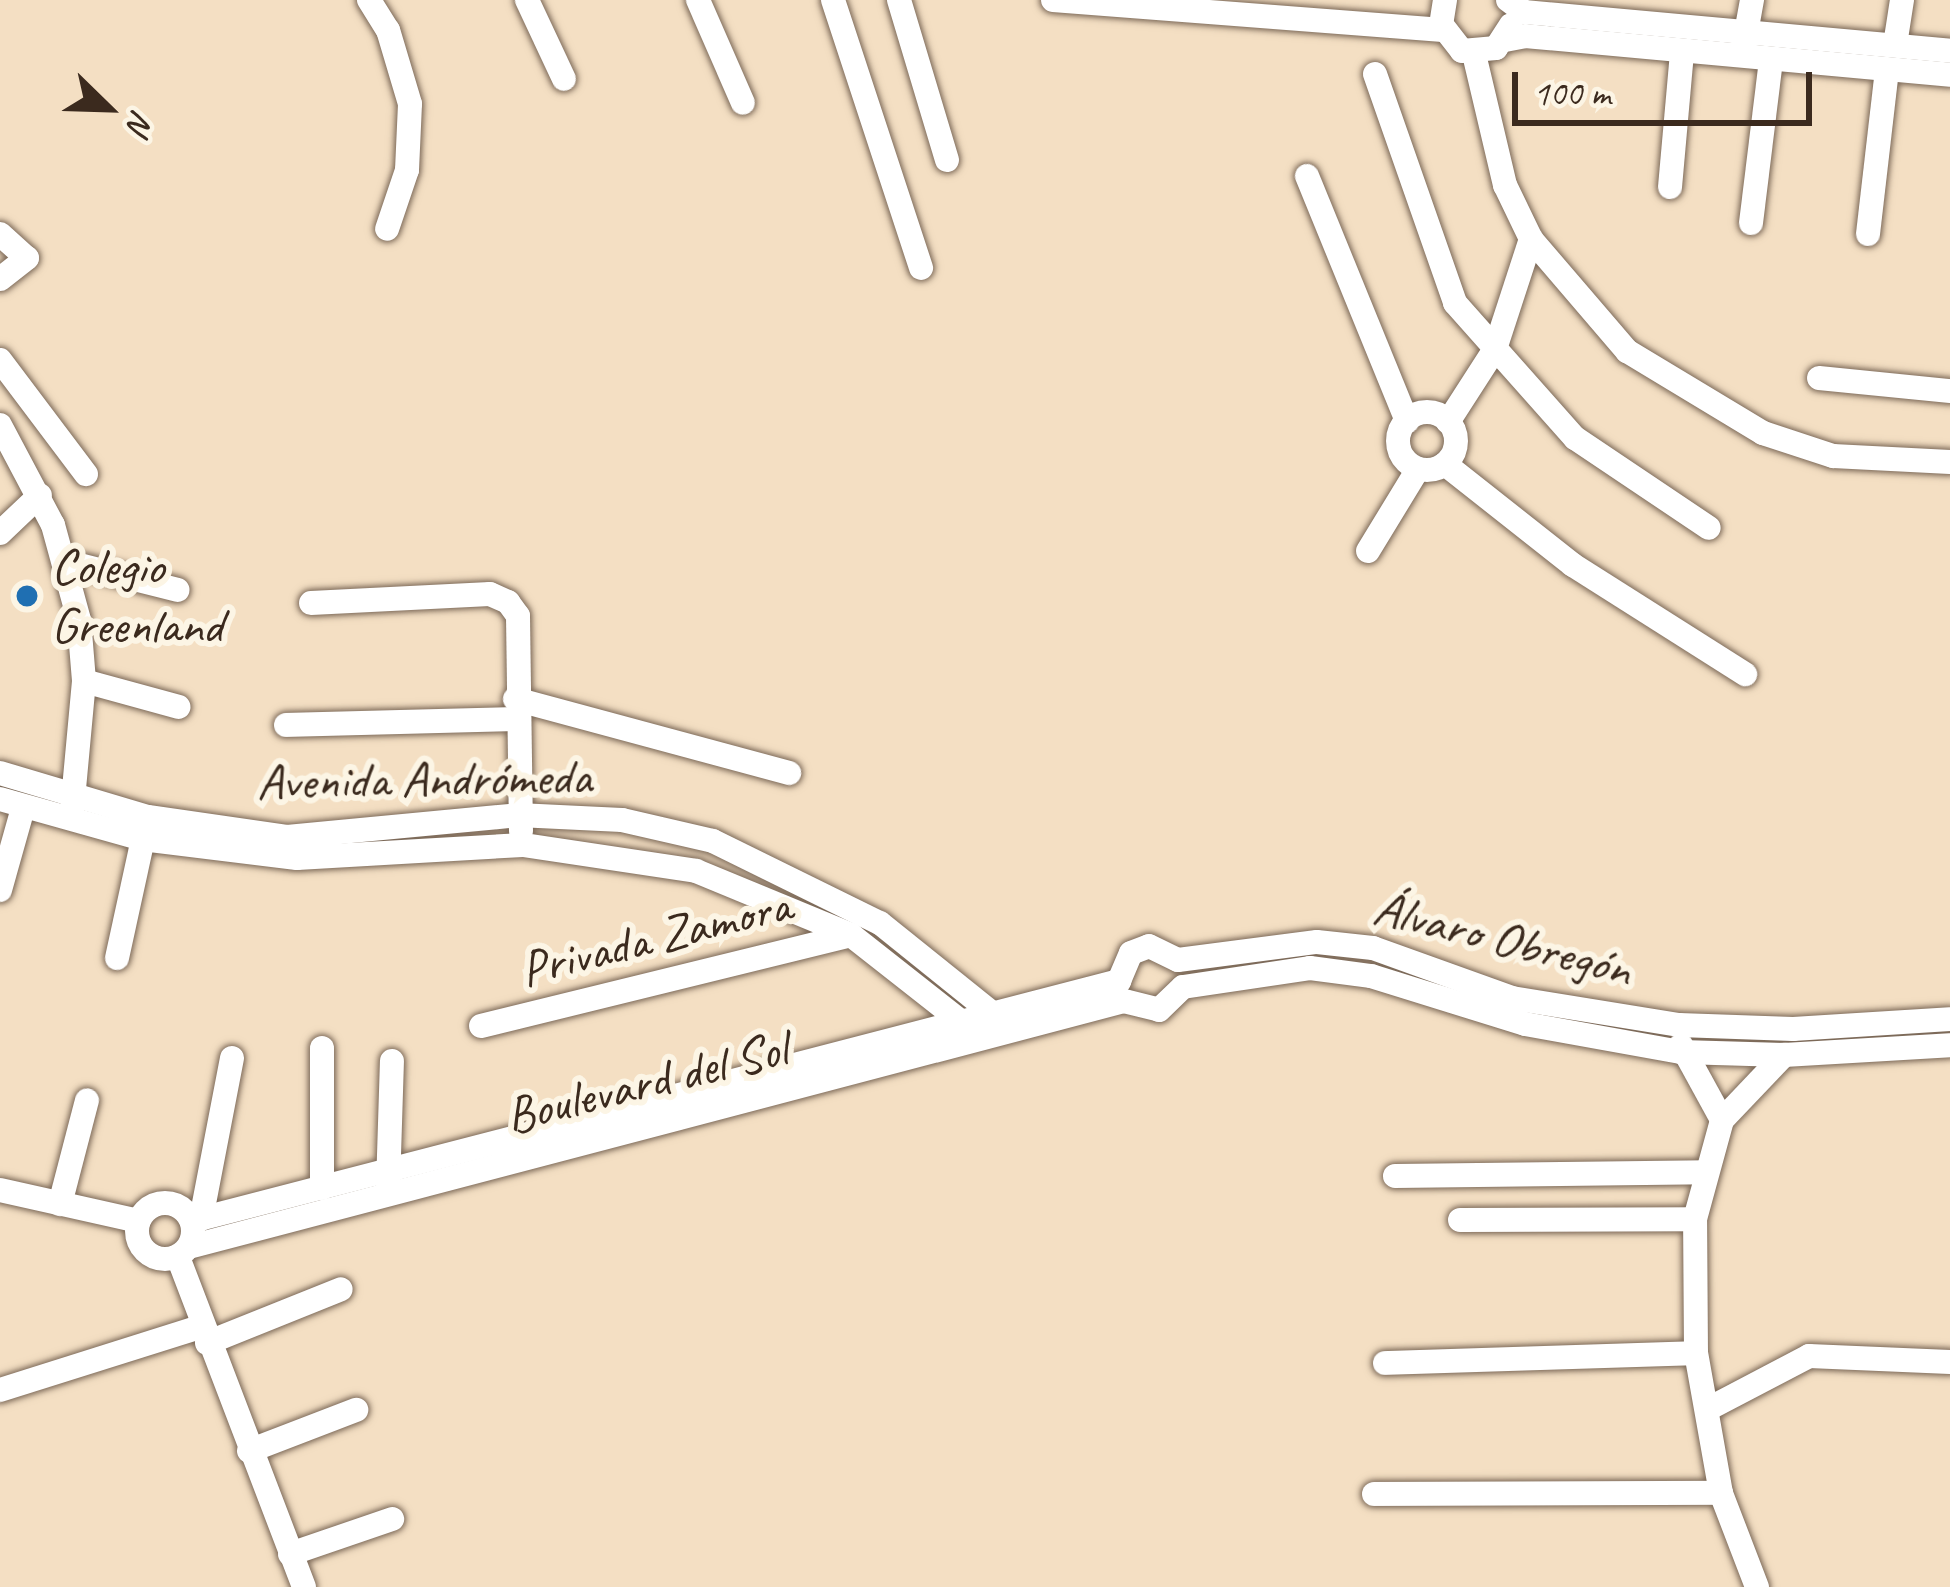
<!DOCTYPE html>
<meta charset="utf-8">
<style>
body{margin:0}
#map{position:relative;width:1950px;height:1587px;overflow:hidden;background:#f4dfc3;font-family:Caveat,sans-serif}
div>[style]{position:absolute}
.roads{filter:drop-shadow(0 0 3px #7c6958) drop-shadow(0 0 3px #7c6958)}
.minor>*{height:24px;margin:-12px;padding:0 12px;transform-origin:12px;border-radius:12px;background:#fff}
.minor>.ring{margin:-12px;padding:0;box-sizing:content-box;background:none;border:24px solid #fff;border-radius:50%}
.dots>*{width:33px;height:33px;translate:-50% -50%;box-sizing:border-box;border:6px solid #fcf5e5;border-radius:50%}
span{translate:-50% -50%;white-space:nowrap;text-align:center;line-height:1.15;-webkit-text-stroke:12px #fcf5e5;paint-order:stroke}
.poi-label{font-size:51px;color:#3b2a1e}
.left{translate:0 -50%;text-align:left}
.street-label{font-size:51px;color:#3b2a1e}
.north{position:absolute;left:48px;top:48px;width:120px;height:120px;-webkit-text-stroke:9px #fcf5e5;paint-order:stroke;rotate:113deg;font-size:33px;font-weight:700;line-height:48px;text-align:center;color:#3b2a1e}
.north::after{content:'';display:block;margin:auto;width:42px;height:54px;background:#3b2a1e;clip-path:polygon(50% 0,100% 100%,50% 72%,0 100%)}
.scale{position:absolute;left:1512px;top:72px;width:300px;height:54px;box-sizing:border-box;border:6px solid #3b2a1e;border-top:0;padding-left:15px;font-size:36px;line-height:42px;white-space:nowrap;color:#3b2a1e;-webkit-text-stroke:9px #fcf5e5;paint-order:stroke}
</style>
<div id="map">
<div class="roads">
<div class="minor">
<i style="left:369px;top:0;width:36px;rotate:58deg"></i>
<i style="left:388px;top:30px;width:77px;rotate:73.4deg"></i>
<i style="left:410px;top:104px;width:66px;rotate:92.6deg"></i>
<i style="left:407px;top:170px;width:62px;rotate:108.7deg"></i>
<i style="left:527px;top:0;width:87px;rotate:64.9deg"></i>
<i style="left:698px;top:0;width:112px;rotate:66.4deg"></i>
<i style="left:833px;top:0;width:282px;rotate:71.8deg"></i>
<i style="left:899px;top:0;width:167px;rotate:73.3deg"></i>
<i style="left:1053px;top:0;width:391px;rotate:4.4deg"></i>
<i style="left:1445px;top:0;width:24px;rotate:99deg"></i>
<i style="left:1441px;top:24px;width:34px;rotate:52deg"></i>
<i style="left:1462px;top:51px;width:34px;rotate:-5deg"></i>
<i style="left:1496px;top:48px;width:27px;rotate:-57deg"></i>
<i style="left:1508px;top:0;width:20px;rotate:37deg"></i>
<i style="left:1524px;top:12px;width:428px;rotate:5.2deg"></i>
<i style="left:1505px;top:40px;width:20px;rotate:-11deg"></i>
<i style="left:1525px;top:36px;width:427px;rotate:5.2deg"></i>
<i style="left:1744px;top:44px;width:45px;rotate:-79.7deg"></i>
<i style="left:1895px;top:45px;width:46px;rotate:-81.2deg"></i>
<i style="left:1474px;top:54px;width:135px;rotate:76.7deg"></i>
<i style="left:1505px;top:185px;width:60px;rotate:64.3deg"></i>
<i style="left:1531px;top:239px;width:148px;rotate:49.4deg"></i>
<i style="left:1627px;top:351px;width:159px;rotate:31.1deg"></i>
<i style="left:1763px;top:433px;width:74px;rotate:18.2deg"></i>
<i style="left:1833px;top:456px;width:117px;rotate:2.9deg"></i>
<i style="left:1375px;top:74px;width:243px;rotate:70.7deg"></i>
<i style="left:1455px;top:303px;width:181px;rotate:48.4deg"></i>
<i style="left:1575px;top:438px;width:161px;rotate:33.9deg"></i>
<i style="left:1307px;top:176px;width:265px;rotate:67.8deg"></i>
<i style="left:1670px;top:187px;width:135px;rotate:-84.9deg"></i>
<i style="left:1751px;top:223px;width:164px;rotate:-83deg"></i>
<i style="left:0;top:234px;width:36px;rotate:42deg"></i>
<i style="left:27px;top:258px;width:34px;rotate:142deg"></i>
<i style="left:1868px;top:234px;width:165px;rotate:-83.4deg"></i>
<i style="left:0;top:360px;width:143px;rotate:53deg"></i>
<i style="left:1819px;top:378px;width:132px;rotate:5.7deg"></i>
<i class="ring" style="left:1398px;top:412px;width:34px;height:34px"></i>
<i style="left:1448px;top:422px;width:87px;rotate:-57.2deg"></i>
<i style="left:1495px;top:349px;width:116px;rotate:-71.9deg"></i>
<i style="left:0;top:425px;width:113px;rotate:62.1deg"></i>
<i style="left:53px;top:525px;width:98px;rotate:74.7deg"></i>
<i style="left:79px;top:620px;width:61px;rotate:85.3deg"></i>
<i style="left:84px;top:681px;width:131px;rotate:95.3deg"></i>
<i style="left:1445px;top:464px;width:163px;rotate:38.3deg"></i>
<i style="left:1573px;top:565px;width:204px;rotate:32.4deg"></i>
<i style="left:0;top:533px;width:55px;rotate:-43.5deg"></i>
<i style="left:1368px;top:551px;width:96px;rotate:-58.6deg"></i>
<i style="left:67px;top:562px;width:114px;rotate:14.2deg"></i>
<i style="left:311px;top:603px;width:179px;rotate:-2.9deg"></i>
<i style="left:490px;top:594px;width:20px;rotate:24deg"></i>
<i style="left:508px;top:602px;width:17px;rotate:54deg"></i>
<i style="left:518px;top:616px;width:215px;rotate:89.2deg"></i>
<i style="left:84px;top:681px;width:98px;rotate:15.3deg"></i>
<i style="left:515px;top:699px;width:284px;rotate:15.1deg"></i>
<i style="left:286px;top:725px;width:228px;rotate:-1.5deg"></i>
<i style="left:0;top:773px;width:154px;rotate:16.6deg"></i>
<i style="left:148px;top:817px;width:140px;rotate:8.2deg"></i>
<i style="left:287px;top:837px;width:232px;rotate:-5.4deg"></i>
<i style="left:518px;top:815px;width:104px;rotate:2.8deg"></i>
<i style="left:622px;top:820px;width:93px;rotate:13deg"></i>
<i style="left:713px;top:841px;width:186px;rotate:26.2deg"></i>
<i style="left:880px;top:923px;width:151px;rotate:38.8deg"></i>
<i style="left:0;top:799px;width:148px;rotate:15.7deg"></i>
<i style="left:142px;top:839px;width:156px;rotate:7deg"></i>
<i style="left:297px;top:858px;width:226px;rotate:-3.3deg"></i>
<i style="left:523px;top:845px;width:175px;rotate:8.5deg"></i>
<i style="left:696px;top:871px;width:168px;rotate:22.4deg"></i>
<i style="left:851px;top:935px;width:149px;rotate:38.2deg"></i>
<i style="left:0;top:890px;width:85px;rotate:-74.3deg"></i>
<i style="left:117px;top:958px;width:136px;rotate:-77.7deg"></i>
<i style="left:481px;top:1026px;width:381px;rotate:-13.8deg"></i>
<i style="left:1681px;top:1045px;width:85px;rotate:61.3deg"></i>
<i style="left:322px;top:1048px;width:140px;rotate:90deg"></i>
<i style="left:1395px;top:1176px;width:312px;rotate:-0.7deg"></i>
<i style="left:388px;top:1187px;width:126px;rotate:-88.2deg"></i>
<i style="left:0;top:1190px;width:142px;rotate:12.6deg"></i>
<i class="ring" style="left:137px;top:1203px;width:32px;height:32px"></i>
<i style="left:60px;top:1204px;width:107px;rotate:-75.4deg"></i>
<i style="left:201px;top:1219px;width:164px;rotate:-79.1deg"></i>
<i style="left:1460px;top:1220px;width:235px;rotate:-0.2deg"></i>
<i style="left:192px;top:1221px;width:958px;rotate:-14.52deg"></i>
<i style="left:1119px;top:981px;width:30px;rotate:-67deg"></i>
<i style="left:1131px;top:953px;width:19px;rotate:-21deg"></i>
<i style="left:1149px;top:946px;width:32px;rotate:26deg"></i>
<i style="left:1178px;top:960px;width:140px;rotate:-7.4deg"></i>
<i style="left:1317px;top:942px;width:56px;rotate:6.1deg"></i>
<i style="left:1373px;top:948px;width:148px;rotate:19.8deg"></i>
<i style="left:1512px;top:998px;width:169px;rotate:9.2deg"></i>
<i style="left:1679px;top:1025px;width:114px;rotate:2deg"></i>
<i style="left:1793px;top:1029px;width:157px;rotate:-3.6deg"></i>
<i style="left:189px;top:1247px;width:967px;rotate:-14.74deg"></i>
<i style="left:1124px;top:1001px;width:36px;rotate:14deg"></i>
<i style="left:1159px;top:1010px;width:33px;rotate:-44deg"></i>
<i style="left:1183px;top:987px;width:128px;rotate:-8.5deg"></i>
<i style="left:1310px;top:968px;width:62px;rotate:7.5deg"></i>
<i style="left:1371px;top:976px;width:161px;rotate:17.3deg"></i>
<i style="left:1525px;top:1024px;width:158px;rotate:10.2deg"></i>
<i style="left:1681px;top:1052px;width:103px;rotate:1.7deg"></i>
<i style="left:1784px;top:1055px;width:166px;rotate:-3.4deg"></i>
<i style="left:178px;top:1257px;width:353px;rotate:69.1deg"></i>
<i style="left:207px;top:1343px;width:144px;rotate:-21.9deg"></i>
<i style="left:1385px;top:1363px;width:311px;rotate:-1.8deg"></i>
<i style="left:0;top:1390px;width:210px;rotate:-17.5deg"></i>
<i style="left:1708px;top:1409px;width:114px;rotate:-27.7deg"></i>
<i style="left:1809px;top:1356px;width:141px;rotate:2.4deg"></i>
<i style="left:249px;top:1451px;width:115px;rotate:-21deg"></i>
<i style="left:1374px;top:1494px;width:347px;rotate:-0.2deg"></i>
<i style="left:290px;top:1554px;width:108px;rotate:-18.9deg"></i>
<i style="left:1757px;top:1587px;width:101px;rotate:-111deg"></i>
<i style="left:1721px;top:1493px;width:142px;rotate:-100.1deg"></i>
<i style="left:1696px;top:1353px;width:134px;rotate:-90.4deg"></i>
<i style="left:1695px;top:1219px;width:103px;rotate:-74.7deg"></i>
<i style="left:1722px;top:1120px;width:90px;rotate:-46.4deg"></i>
</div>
</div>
<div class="dots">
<i style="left:27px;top:596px;background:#1f6fb2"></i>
</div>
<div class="poi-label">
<span class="left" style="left:51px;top:596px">Colegio<br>Greenland</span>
</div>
<div class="street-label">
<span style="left:424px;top:779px;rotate:-1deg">Avenida Andrómeda</span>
<span style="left:655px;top:937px;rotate:-14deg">Privada Zamora</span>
<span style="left:1503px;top:938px;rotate:14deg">Álvaro Obregón</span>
<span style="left:646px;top:1082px;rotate:-14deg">Boulevard del Sol</span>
</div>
<div class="north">N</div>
<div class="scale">100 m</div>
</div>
